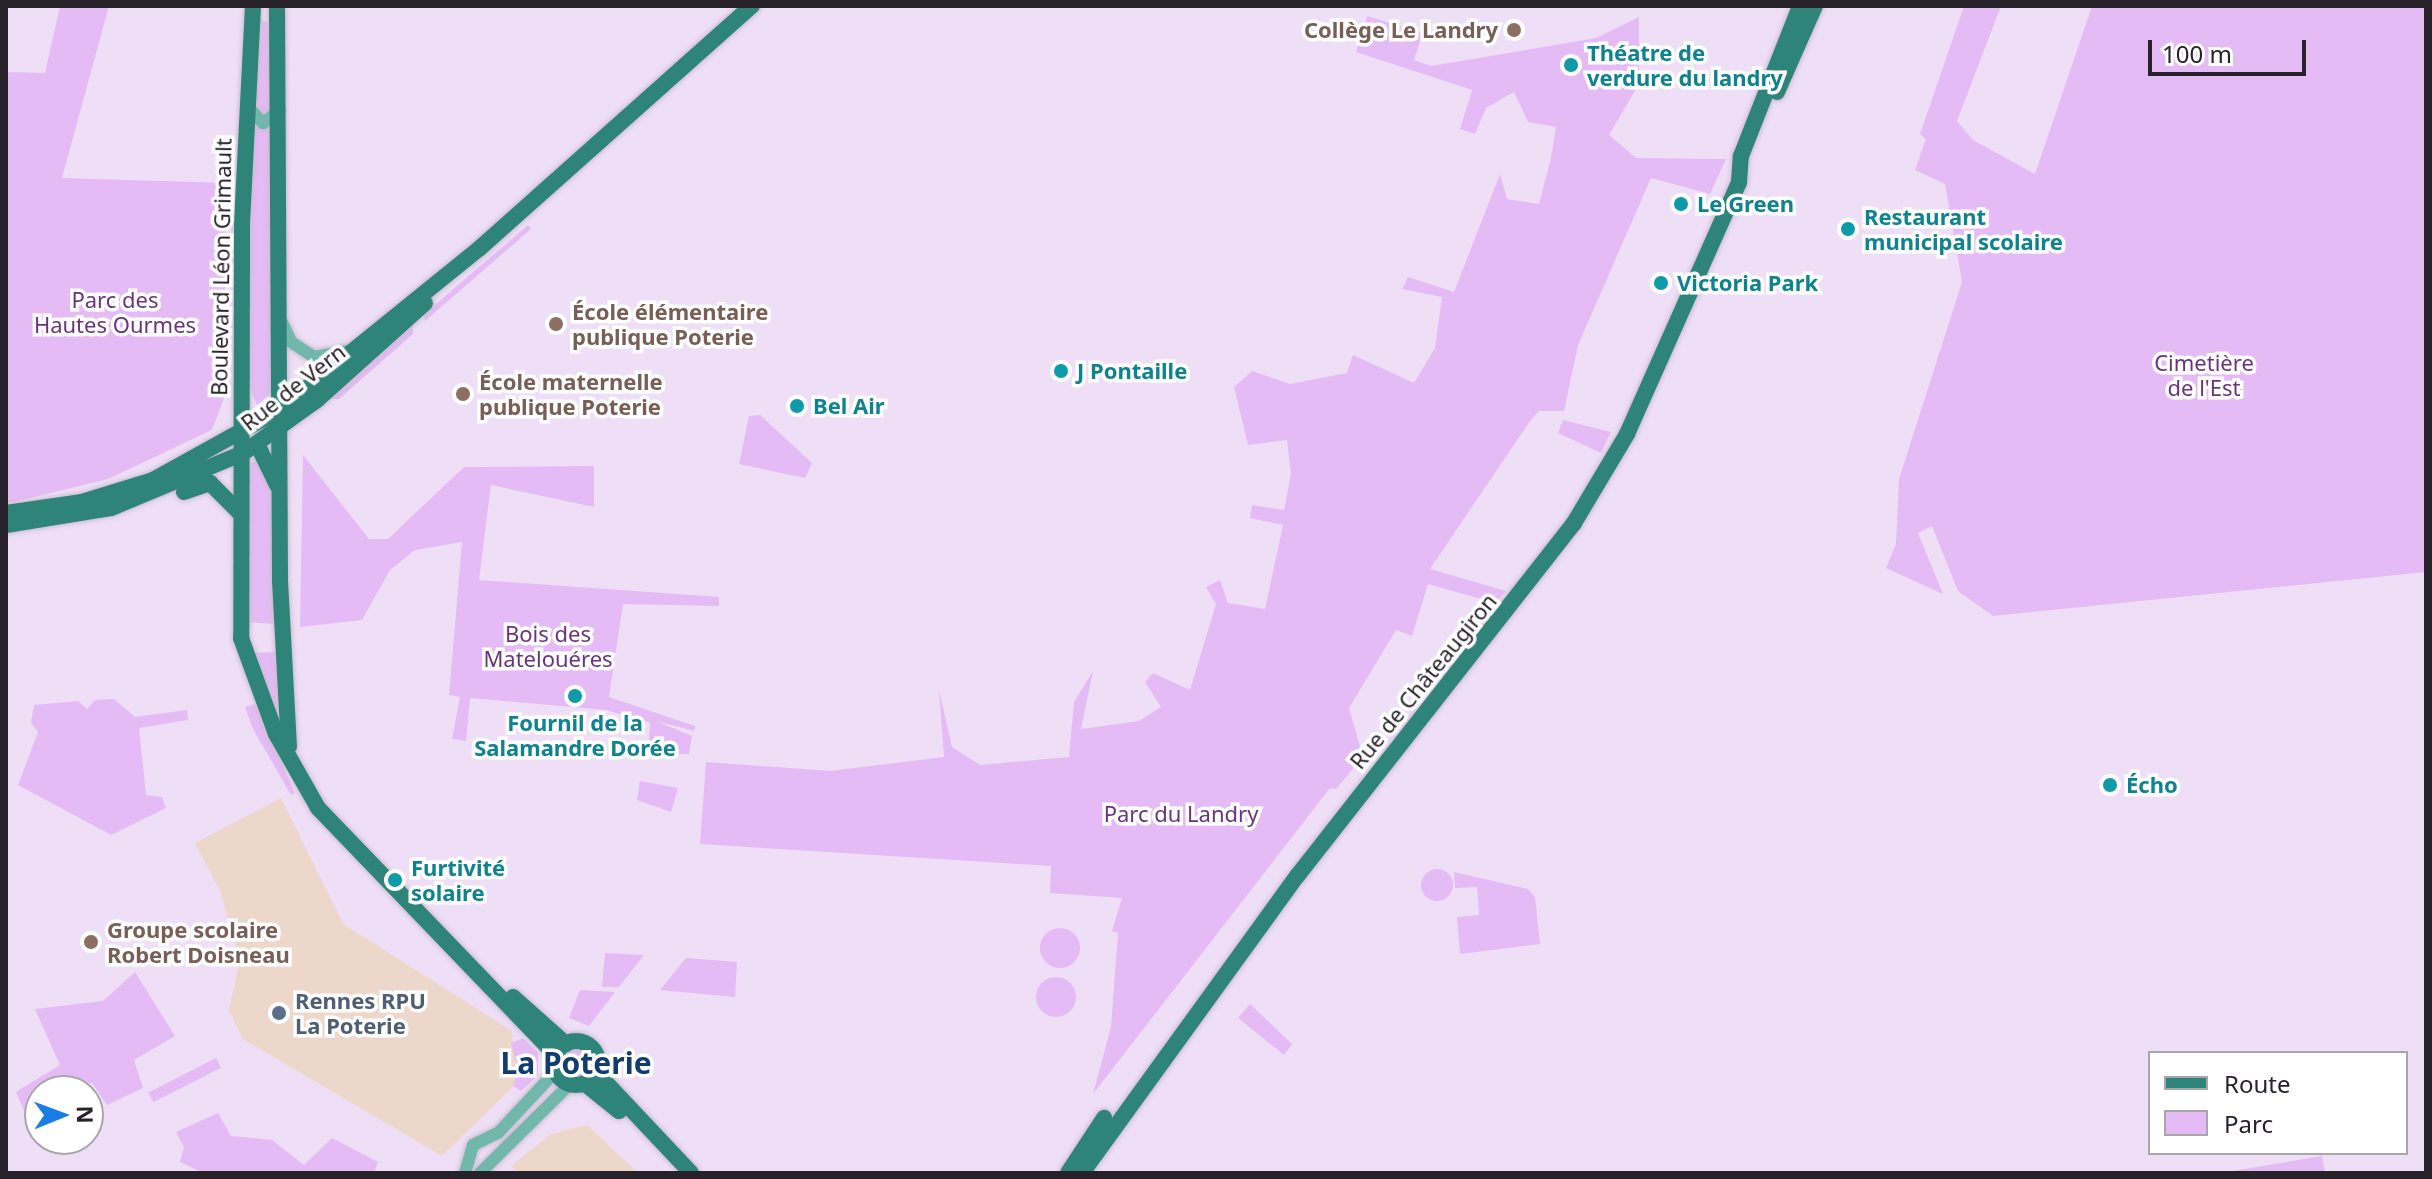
<!DOCTYPE html>
<meta charset="utf-8">
<style>
body{margin:0}
#map{position:relative;width:2432px;height:1179px;overflow:hidden;background:#efdff6;font-family:"Noto Sans",sans-serif}
div>[style]{position:absolute}
.commercial>*{inset:0;background:#edd7cb}
.green>*{inset:0;background:#e5bbf5;transform-origin:0 0}
.round{border-radius:50%}
.roads{filter:drop-shadow(0 0 2px #cbbdd1) drop-shadow(0 0 2px #cbbdd1)}
.minor>*{height:12px;margin:-6px;padding:0 6px;transform-origin:6px;border-radius:6px;background:#71b7ac}
.major>*{height:16px;margin:-8px;padding:0 8px;transform-origin:8px;border-radius:8px;background:#2e8478}
.major>.ring{margin:-8px;padding:0;box-sizing:content-box;background:none;border:16px solid #2e8478;border-radius:50%}
.dots>*{width:22px;height:22px;translate:-50% -50%;box-sizing:border-box;border:4px solid #fff;border-radius:50%}
span{translate:-50% -50%;white-space:nowrap;text-align:center;line-height:1.15;-webkit-text-stroke:7px #fff;paint-order:stroke}
.education-label{font-size:22px;color:#785e54;font-weight:700}
.right{translate:-100% -50%;text-align:right}
.left{translate:0 -50%;text-align:left}
.culture-label{font-size:22px;color:#0d838f;font-weight:700}
.street-label{font-size:22px;color:#272129}
.park-label{font-size:22px;color:#6b337e}
.service-label{font-size:22px;color:#4e5e75;font-weight:700}
.district-label{font-size:30px;color:#103c6f;font-weight:700}
.frame{position:absolute;inset:0;border:8px solid #272129;pointer-events:none}
.legend{position:absolute;left:2148px;top:1051px;width:260px;height:104px;box-sizing:border-box;background:#fff;border:2px solid #a9a6a9;margin:0;padding:10px 14px;list-style:none;font-size:24px;color:#272129}
.legend li{display:flex;align-items:center;gap:16px;height:40px}
.legend b{width:40px;border:2px solid #a9a6a9}
.north{position:absolute;left:24px;top:1075px;width:80px;height:80px;box-sizing:border-box;background:#fff;border:2px solid #a9a6a9;border-radius:50%;rotate:89deg;font-size:22px;font-weight:700;line-height:32px;text-align:center;color:#272129}
.north::after{content:'';display:block;margin:auto;width:28px;height:36px;background:#1a7ce5;clip-path:polygon(50% 0,100% 100%,50% 72%,0 100%)}
.scale{position:absolute;left:2148px;top:40px;width:158px;height:36px;box-sizing:border-box;border:4px solid #272129;border-top:0;padding-left:10px;font-size:24px;line-height:28px;white-space:nowrap;color:#272129;-webkit-text-stroke:6px #fff;paint-order:stroke}
</style>
<div id="map">
<div class="commercial">
<i style="clip-path:polygon(281px 798px,343px 924px,512px 1031px,517px 1083px,442px 1156px,243px 1039px,229px 1010px,240px 959px,220px 891px,195px 843px)"></i>
<i style="clip-path:polygon(587px 1125px,638px 1173px,518px 1173px,511px 1166px,551px 1134px)"></i>
</div>
<div class="green">
<i style="clip-path:polygon(60px 6px,109px 6px,62px 178px,226px 183px,224px 398px,212px 430px,108px 479px,6px 504px,6px 72px,45px 73px)"></i>
<i style="clip-path:polygon(1964px 6px,2001px 6px,1957px 121px,1973px 140px,2035px 174px,2092px 6px,2426px 6px,2426px 572px,1993px 616px,1958px 591px,1932px 526px,1918px 533px,1943px 594px,1886px 568px,1896px 544px,1899px 479px,1962px 282px,1945px 184px,1915px 170px,1926px 139px,1920px 134px)"></i>
<i style="clip-path:polygon(1367px 16px,1423px 33px,1414px 60px,1431px 66px,1596px 38px,1639px 17px,1639px 84px,1609px 135px,1636px 158px,1726px 159px,1710px 194px,1651px 178px,1578px 345px,1564px 411px,1539px 411px,1530px 421px,1430px 569px,1506px 591px,1495px 603px,1428px 584px,1412px 636px,1396px 630px,1349px 708px,1363px 757px,1336px 789px,1330px 788px,1093px 1094px,1111px 1027px,1118px 933px,1112px 931px,1122px 898px,1050px 893px,1051px 866px,700px 844px,706px 762px,830px 771px,944px 757px,939px 690px,952px 747px,980px 765px,1069px 757px,1074px 702px,1093px 671px,1081px 729px,1139px 721px,1161px 707px,1145px 682px,1153px 673px,1190px 690px,1216px 604px,1206px 587px,1220px 580px,1228px 603px,1265px 609px,1283px 525px,1250px 518px,1252px 505px,1284px 510px,1291px 474px,1287px 440px,1248px 445px,1234px 387px,1252px 371px,1290px 384px,1347px 373px,1353px 355px,1414px 383px,1435px 348px,1442px 297px,1402px 289px,1408px 277px,1454px 292px,1500px 174px,1507px 199px,1539px 204px,1551px 158px,1556px 127px,1528px 122px,1514px 92px,1486px 108px,1475px 134px,1460px 129px,1472px 90px,1356px 52px)"></i>
<i style="clip-path:polygon(258px 19px,273px 24px,270px 117px,253px 114px)"></i>
<i style="clip-path:polygon(249px 119px,277px 123px,276px 389px,257px 405px,245px 377px)"></i>
<i style="clip-path:polygon(528px 225px,531px 229px,425px 321px,423px 315px)"></i>
<i style="clip-path:polygon(413px 324px,413px 334px,339px 399px,328px 399px)"></i>
<i style="clip-path:polygon(760px 415px,812px 463px,805px 478px,739px 464px,749px 416px)"></i>
<i style="clip-path:polygon(1563px 420px,1611px 432px,1601px 453px,1558px 433px)"></i>
<i style="clip-path:polygon(303px 455px,369px 539px,388px 539px,464px 467px,594px 466px,594px 507px,491px 485px,479px 580px,719px 597px,719px 606px,623px 604px,609px 697px,695px 726px,694px 731px,656px 721px,692px 736px,689px 754px,648px 754px,650px 723px,606px 710px,470px 698px,466px 741px,452px 739px,460px 697px,449px 695px,462px 542px,415px 550px,390px 570px,362px 620px,300px 627px)"></i>
<i style="clip-path:polygon(261px 459px,271px 492px,279px 624px,242px 622px,244px 513px,251px 463px)"></i>
<i style="clip-path:polygon(278px 652px,281px 718px,279px 721px,250px 653px)"></i>
<i style="clip-path:polygon(114px 699px,135px 717px,187px 710px,188px 720px,139px 728px,146px 795px,162px 797px,166px 808px,111px 835px,18px 785px,38px 732px,31px 723px,34px 705px,78px 701px,87px 709px,95px 700px)"></i>
<i style="clip-path:polygon(255px 704px,295px 793px,291px 795px,253px 729px,245px 707px)"></i>
<i style="clip-path:polygon(640px 781px,678px 788px,671px 812px,637px 800px)"></i>
<i class="round" style="left:1421px;top:869px;width:32px;height:32px"></i>
<i style="clip-path:polygon(1454px 872px,1528px 889px,1535px 897px,1540px 944px,1460px 954px,1457px 917px,1479px 915px,1477px 887px,1455px 888px)"></i>
<i class="round" style="left:1040px;top:928px;width:40px;height:40px"></i>
<i style="clip-path:polygon(605px 953px,644px 955px,619px 987px,602px 987px)"></i>
<i style="clip-path:polygon(686px 958px,737px 962px,735px 997px,660px 990px)"></i>
<i style="clip-path:polygon(135px 972px,175px 1036px,134px 1060px,143px 1088px,107px 1105px,92px 1083px,40px 1091px,40px 1110px,27px 1117px,16px 1092px,60px 1065px,35px 1009px,103px 1001px)"></i>
<i class="round" style="left:1036px;top:977px;width:40px;height:40px"></i>
<i style="clip-path:polygon(580px 990px,615px 992px,589px 1026px,569px 1018px)"></i>
<i style="clip-path:polygon(1250px 1004px,1292px 1044px,1284px 1055px,1238px 1018px)"></i>
<i style="clip-path:polygon(523px 1038px,538px 1053px,538px 1076px,521px 1091px,513px 1086px,518px 1070px,511px 1043px)"></i>
<i class="round" style="left:560px;top:1047px;width:32px;height:32px"></i>
<i style="left:216px;top:1058px;width:11px;height:76px;rotate:63deg"></i>
<i style="clip-path:polygon(218px 1113px,231px 1136px,272px 1140px,304px 1165px,332px 1138px,378px 1162px,374px 1173px,203px 1173px,180px 1162px,184px 1147px,176px 1132px)"></i>
<i style="clip-path:polygon(2322px 1156px,2325px 1173px,2220px 1173px)"></i>
</div>
<div class="roads">
<div class="minor">
<i style="left:249px;top:108px;width:21px;rotate:47deg"></i>
<i style="left:263px;top:123px;width:21px;rotate:-37deg"></i>
<i style="left:280px;top:318px;width:26px;rotate:65deg"></i>
<i style="left:291px;top:342px;width:27px;rotate:33deg"></i>
<i style="left:314px;top:357px;width:35px;rotate:-10deg"></i>
<i style="left:465px;top:1173px;width:29px;rotate:-74deg"></i>
<i style="left:473px;top:1145px;width:28px;rotate:-26deg"></i>
<i style="left:498px;top:1133px;width:85px;rotate:-46.9deg"></i>
<i style="left:480px;top:1173px;width:127px;rotate:-44.7deg"></i>
</div>
<div class="major">
<i style="left:253px;top:6px;width:217px;rotate:92.9deg"></i>
<i style="left:242px;top:223px;width:415px;rotate:90.1deg"></i>
<i style="left:241px;top:638px;width:102px;rotate:70deg"></i>
<i style="left:276px;top:734px;width:85px;rotate:60.4deg"></i>
<i style="left:318px;top:808px;width:343px;rotate:46.1deg"></i>
<i style="left:277px;top:6px;width:575px;rotate:89.7deg"></i>
<i style="left:280px;top:581px;width:166px;rotate:86.9deg"></i>
<i style="left:1777px;top:92px;width:94px;rotate:-66.2deg"></i>
<i style="left:257px;top:444px;width:46px;rotate:64deg"></i>
<i style="left:184px;top:492px;width:28px;rotate:-19deg"></i>
<i style="left:210px;top:483px;width:41px;rotate:45deg"></i>
<i style="left:6px;top:513px;width:77px;rotate:-8.2deg"></i>
<i style="left:82px;top:502px;width:74px;rotate:-17.2deg"></i>
<i style="left:153px;top:480px;width:146px;rotate:-29deg"></i>
<i style="left:281px;top:409px;width:256px;rotate:-39deg"></i>
<i style="left:480px;top:248px;width:364px;rotate:-41.7deg"></i>
<i style="left:6px;top:525px;width:106px;rotate:-9.2deg"></i>
<i style="left:111px;top:508px;width:143px;rotate:-22.6deg"></i>
<i style="left:243px;top:453px;width:91px;rotate:-35.6deg"></i>
<i style="left:317px;top:400px;width:145px;rotate:-41.9deg"></i>
<i style="left:513px;top:997px;width:71px;rotate:41.6deg"></i>
<i class="ring" style="left:554px;top:1041px;width:28px;height:28px"></i>
<i style="left:595px;top:1071px;width:140px;rotate:46.7deg"></i>
<i style="left:584px;top:1083px;width:45px;rotate:38.7deg"></i>
<i style="left:1068px;top:1173px;width:66px;rotate:-56.8deg"></i>
<i style="left:1082px;top:1173px;width:368px;rotate:-54.1deg"></i>
<i style="left:1298px;top:875px;width:447px;rotate:-51.9deg"></i>
<i style="left:1574px;top:523px;width:104px;rotate:-59.2deg"></i>
<i style="left:1627px;top:434px;width:276px;rotate:-66deg"></i>
<i style="left:1739px;top:182px;width:26px;rotate:-86deg"></i>
<i style="left:1741px;top:156px;width:161px;rotate:-68.5deg"></i>
</div>
</div>
<div class="dots">
<i style="left:1514px;top:30px;background:#8d6e63"></i>
<i style="left:1571px;top:65px;background:#0f9aa8"></i>
<i style="left:1681px;top:204px;background:#0f9aa8"></i>
<i style="left:1848px;top:229px;background:#0f9aa8"></i>
<i style="left:1661px;top:283px;background:#0f9aa8"></i>
<i style="left:556px;top:324px;background:#8d6e63"></i>
<i style="left:1061px;top:371px;background:#0f9aa8"></i>
<i style="left:463px;top:394px;background:#8d6e63"></i>
<i style="left:797px;top:406px;background:#0f9aa8"></i>
<i style="left:575px;top:696px;background:#0f9aa8"></i>
<i style="left:2110px;top:785px;background:#0f9aa8"></i>
<i style="left:395px;top:880px;background:#0f9aa8"></i>
<i style="left:91px;top:942px;background:#8d6e63"></i>
<i style="left:279px;top:1013px;background:#5c6f8a"></i>
</div>
<div class="education-label">
<span class="right" style="left:1498px;top:30px">Collège Le Landry</span>
<span class="left" style="left:572px;top:324px">École élémentaire<br>publique Poterie</span>
<span class="left" style="left:479px;top:394px">École maternelle<br>publique Poterie</span>
<span class="left" style="left:107px;top:942px">Groupe scolaire<br>Robert Doisneau</span>
</div>
<div class="culture-label">
<span class="left" style="left:1587px;top:65px">Théatre de<br>verdure du landry</span>
<span class="left" style="left:1697px;top:204px">Le Green</span>
<span class="left" style="left:1864px;top:229px">Restaurant<br>municipal scolaire</span>
<span class="left" style="left:1677px;top:283px">Victoria Park</span>
<span class="left" style="left:1077px;top:371px">J Pontaille</span>
<span class="left" style="left:813px;top:406px">Bel Air</span>
<span style="left:575px;top:735px">Fournil de la<br>Salamandre Dorée</span>
<span class="left" style="left:2126px;top:785px">Écho</span>
<span class="left" style="left:411px;top:880px">Furtivité<br>solaire</span>
</div>
<div class="street-label">
<span style="left:221px;top:267px;rotate:-89deg">Boulevard Léon Grimault</span>
<span style="left:293px;top:387px;rotate:-38deg">Rue de Vern</span>
<span style="left:1423px;top:681px;rotate:-51deg">Rue de Châteaugiron</span>
</div>
<div class="park-label">
<span style="left:115px;top:312px">Parc des<br>Hautes Ourmes</span>
<span style="left:2204px;top:375px">Cimetière<br>de l'Est</span>
<span style="left:548px;top:646px">Bois des<br>Matelouéres</span>
<span style="left:1181px;top:814px">Parc du Landry</span>
</div>
<div class="service-label">
<span class="left" style="left:295px;top:1013px">Rennes RPU<br>La Poterie</span>
</div>
<div class="district-label">
<span style="left:576px;top:1063px">La Poterie</span>
</div>
<div class="frame"></div>
<ul class="legend">
<li><b style="height:10px;background:#2e8478"></b>Route</li>
<li><b style="height:22px;background:#e5bbf5"></b>Parc</li>
</ul>
<div class="north">N</div>
<div class="scale">100 m</div>
</div>
